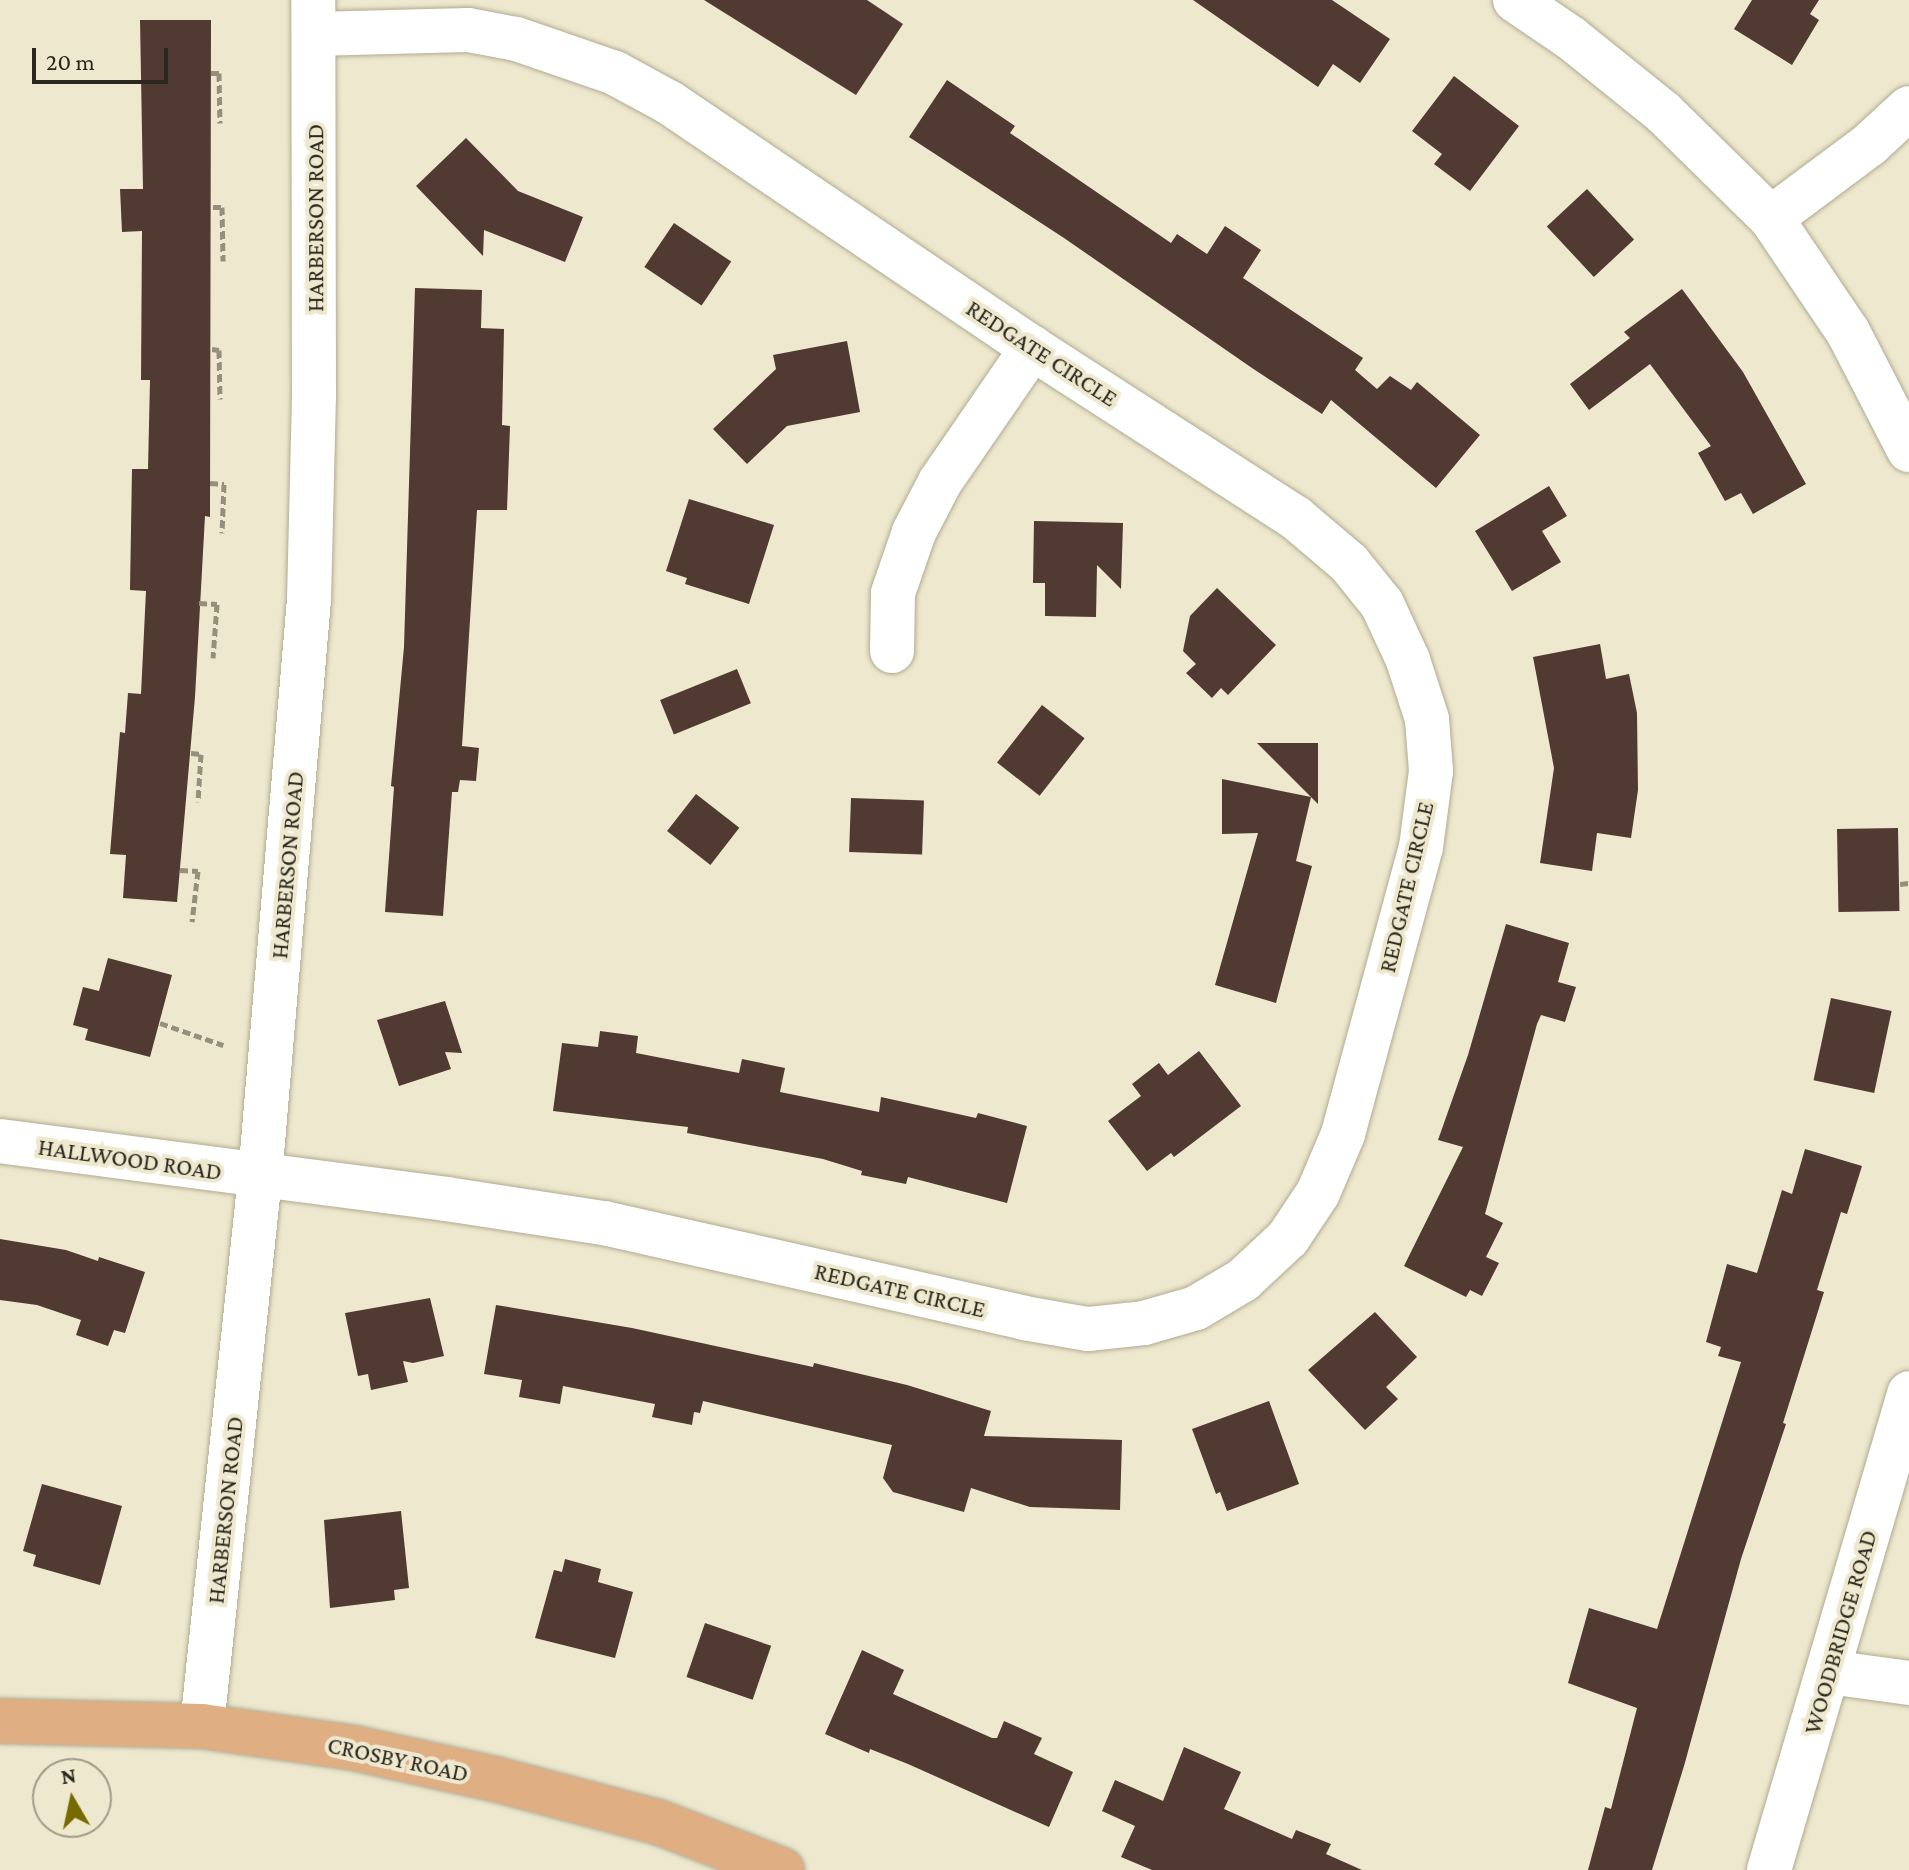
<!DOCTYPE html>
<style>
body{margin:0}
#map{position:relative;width:1909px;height:1870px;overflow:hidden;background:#eee8ce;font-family:"Crimson Pro",serif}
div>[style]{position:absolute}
.building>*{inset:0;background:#503a32;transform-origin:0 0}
.path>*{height:5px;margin-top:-2.5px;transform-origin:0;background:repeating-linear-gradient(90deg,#94907d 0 8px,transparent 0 12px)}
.roads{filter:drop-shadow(0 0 2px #b1ab93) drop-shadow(0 0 2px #b1ab93)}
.minor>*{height:44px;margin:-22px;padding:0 22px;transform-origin:22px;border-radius:22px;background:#fff}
.major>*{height:44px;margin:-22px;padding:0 22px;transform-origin:22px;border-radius:22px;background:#dfaf83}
span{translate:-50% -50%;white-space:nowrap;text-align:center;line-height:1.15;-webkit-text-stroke:8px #eee8ce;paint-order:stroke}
.street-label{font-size:24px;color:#2a281e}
.north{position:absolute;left:32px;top:1758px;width:80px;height:80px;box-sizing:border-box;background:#eee8ce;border:2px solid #a09b88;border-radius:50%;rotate:351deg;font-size:22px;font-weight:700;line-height:32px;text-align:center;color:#2a281e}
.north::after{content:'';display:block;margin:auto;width:28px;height:36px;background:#786a02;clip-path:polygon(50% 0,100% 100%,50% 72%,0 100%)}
.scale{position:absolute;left:32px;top:48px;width:136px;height:36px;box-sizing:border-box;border:4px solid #2a281e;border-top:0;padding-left:10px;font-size:24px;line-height:28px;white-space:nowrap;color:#2a281e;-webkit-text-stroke:6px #eee8ce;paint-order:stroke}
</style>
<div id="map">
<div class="building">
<i style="clip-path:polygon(704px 0,867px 0,903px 24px,856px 95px)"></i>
<i style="clip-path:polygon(1193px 0,1332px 0,1390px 39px,1360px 83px,1333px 64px,1318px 87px)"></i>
<i style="clip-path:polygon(1752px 0,1819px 0,1810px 14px,1819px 20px,1792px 65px,1734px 29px)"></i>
<i style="clip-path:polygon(140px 20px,211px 20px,210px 517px,205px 516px,195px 697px,177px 902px,123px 898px,126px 855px,110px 854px,120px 732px,125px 733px,128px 693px,141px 694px,146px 591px,130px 590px,132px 469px,148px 469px,150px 380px,141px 380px,142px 231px,122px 232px,120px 189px,143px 189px)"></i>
<i style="clip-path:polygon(1454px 76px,1519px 126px,1470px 191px,1434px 164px,1442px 154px,1412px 131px)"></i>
<i style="clip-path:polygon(947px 80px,1015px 126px,1010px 133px,1171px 243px,1177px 234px,1207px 254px,1225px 226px,1261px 250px,1243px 278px,1363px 358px,1355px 370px,1377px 389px,1390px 376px,1411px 390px,1417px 382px,1480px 435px,1436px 488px,1331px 400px,1322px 414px,1252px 368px,1064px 238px,909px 137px)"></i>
<i style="clip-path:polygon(466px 138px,518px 191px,583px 217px,565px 262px,484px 230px,483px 256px,416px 186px)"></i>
<i style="left:1587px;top:189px;width:69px;height:55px;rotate:47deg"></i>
<i style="left:674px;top:223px;width:69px;height:53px;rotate:34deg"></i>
<i style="clip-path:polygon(415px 288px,482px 290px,481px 328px,504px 329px,502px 425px,510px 426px,507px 510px,477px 510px,462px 746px,479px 748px,476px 781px,460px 780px,458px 792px,452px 792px,443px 916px,385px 912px,394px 787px,391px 786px,404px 647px)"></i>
<i style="clip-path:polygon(1682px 289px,1743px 372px,1806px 484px,1753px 514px,1741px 493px,1725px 501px,1698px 453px,1711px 446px,1650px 364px,1589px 410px,1570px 384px,1630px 338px,1624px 332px)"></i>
<i style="clip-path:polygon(847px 341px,860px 412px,787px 426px,747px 464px,713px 429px,776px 369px,773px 355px)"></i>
<i style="clip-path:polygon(1549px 486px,1567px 516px,1542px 531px,1561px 562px,1512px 591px,1475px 531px)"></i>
<i style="clip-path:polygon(689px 499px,774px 525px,749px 604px,685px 584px,687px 578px,666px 571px)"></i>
<i style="clip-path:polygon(1034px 521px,1123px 523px,1121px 589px,1097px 565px,1096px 617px,1045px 616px,1045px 583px,1033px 583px)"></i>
<i style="clip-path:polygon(1217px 588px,1276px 645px,1228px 695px,1221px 688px,1212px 698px,1186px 673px,1196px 664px,1183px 651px,1190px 616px)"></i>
<i style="clip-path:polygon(1600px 644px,1606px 679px,1629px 674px,1637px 713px,1638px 790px,1631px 838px,1597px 833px,1592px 871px,1540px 863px,1554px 768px,1533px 657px)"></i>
<i style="left:737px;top:669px;width:37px;height:83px;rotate:68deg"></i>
<i style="left:1042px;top:705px;width:54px;height:73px;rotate:38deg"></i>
<i style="clip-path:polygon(1257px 743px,1318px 743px,1318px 804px)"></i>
<i style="clip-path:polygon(1222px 779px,1311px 797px,1296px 861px,1312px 866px,1276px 1003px,1215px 985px,1258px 833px,1222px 834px)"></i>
<i style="left:696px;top:794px;width:55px;height:47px;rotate:38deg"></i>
<i style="left:851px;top:798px;width:73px;height:54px;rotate:2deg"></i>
<i style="left:1898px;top:828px;width:83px;height:61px;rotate:89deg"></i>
<i style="clip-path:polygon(1506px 924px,1569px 943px,1558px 982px,1576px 987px,1565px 1022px,1541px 1015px,1537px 1024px,1485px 1214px,1503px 1223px,1486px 1257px,1499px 1263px,1482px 1296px,1470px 1290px,1466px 1297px,1404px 1266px,1463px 1147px,1438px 1140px,1468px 1055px)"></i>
<i style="clip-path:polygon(108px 958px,172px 975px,150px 1057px,85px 1040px,88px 1029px,73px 1025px,83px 987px,99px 991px)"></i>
<i style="left:1831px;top:998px;width:62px;height:84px;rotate:12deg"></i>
<i style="clip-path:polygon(445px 1001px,462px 1053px,445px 1052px,451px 1069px,399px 1086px,377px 1020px)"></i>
<i style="clip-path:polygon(600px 1031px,638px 1036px,636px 1053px,739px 1073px,742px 1059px,785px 1068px,780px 1092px,879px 1112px,881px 1097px,976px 1118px,978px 1113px,1027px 1126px,1007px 1203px,908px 1177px,906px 1184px,861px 1175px,862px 1171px,823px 1159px,687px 1133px,688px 1127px,553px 1111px,562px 1043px,598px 1047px)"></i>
<i style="clip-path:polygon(1199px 1051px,1241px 1106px,1174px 1157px,1171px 1153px,1147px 1171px,1108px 1121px,1141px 1096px,1132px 1084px,1159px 1063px,1168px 1075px)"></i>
<i style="clip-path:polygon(1805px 1149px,1862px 1166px,1847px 1214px,1841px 1212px,1817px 1290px,1824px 1292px,1783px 1423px,1786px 1424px,1741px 1559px,1684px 1766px,1652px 1870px,1588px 1870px,1605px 1807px,1611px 1809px,1637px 1708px,1568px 1683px,1589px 1608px,1657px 1629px,1741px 1362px,1718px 1356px,1721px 1347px,1706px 1342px,1727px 1264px,1757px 1273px,1782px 1190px,1792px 1194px)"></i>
<i style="clip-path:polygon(0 1239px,66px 1250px,98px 1261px,99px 1257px,145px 1272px,125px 1333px,114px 1330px,108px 1346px,76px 1335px,81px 1320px,37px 1305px,0 1300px)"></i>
<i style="clip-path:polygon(430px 1298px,444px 1356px,413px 1363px,403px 1361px,408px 1382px,371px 1390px,368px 1374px,358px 1376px,345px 1313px)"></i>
<i style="clip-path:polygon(496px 1305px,632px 1328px,813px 1367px,814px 1363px,907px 1385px,991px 1411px,984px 1436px,1122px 1440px,1120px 1510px,1030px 1507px,971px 1488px,964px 1512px,893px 1492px,883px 1478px,892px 1445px,703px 1401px,700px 1413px,694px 1412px,692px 1425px,652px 1417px,655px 1404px,563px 1386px,560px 1404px,519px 1397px,522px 1380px,484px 1374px)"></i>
<i style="clip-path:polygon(1375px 1312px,1417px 1357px,1386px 1387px,1398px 1399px,1365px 1430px,1308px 1370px)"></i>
<i style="clip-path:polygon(1269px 1401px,1299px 1484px,1227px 1511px,1220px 1492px,1216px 1494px,1192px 1429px)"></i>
<i style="clip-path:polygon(42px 1484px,122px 1506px,100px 1585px,33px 1566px,36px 1555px,23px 1551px)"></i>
<i style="clip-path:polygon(401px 1511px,409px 1588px,394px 1590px,395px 1600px,330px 1608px,324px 1520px)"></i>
<i style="clip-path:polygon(565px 1559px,601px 1569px,598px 1582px,633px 1592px,615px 1658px,535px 1638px,554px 1570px,562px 1572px)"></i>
<i style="left:705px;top:1623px;width:70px;height:57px;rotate:19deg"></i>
<i style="clip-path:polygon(862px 1650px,904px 1670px,893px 1694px,992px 1738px,997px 1738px,1004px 1721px,1042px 1738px,1034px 1754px,1073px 1772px,1049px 1827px,908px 1764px,870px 1749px,869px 1753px,825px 1734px)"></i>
<i style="clip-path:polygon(1184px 1747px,1241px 1772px,1224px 1809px,1292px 1839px,1296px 1830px,1331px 1844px,1326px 1854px,1362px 1870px,1152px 1870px,1121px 1857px,1135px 1826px,1102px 1811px,1115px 1780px,1163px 1801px)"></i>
</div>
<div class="path">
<i style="left:211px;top:73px;width:8px"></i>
<i style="left:219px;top:73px;width:50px;rotate:88.9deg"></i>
<i style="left:213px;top:207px;width:9px"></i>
<i style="left:222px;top:207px;width:54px;rotate:88.9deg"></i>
<i style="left:212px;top:349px;width:7px;rotate:8deg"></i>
<i style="left:219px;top:350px;width:49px;rotate:88.8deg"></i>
<i style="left:210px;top:483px;width:14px;rotate:4deg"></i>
<i style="left:224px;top:484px;width:49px;rotate:92.3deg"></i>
<i style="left:199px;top:603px;width:18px;rotate:3deg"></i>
<i style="left:217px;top:604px;width:54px;rotate:94.2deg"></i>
<i style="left:191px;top:753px;width:10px;rotate:6deg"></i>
<i style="left:201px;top:754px;width:48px;rotate:93.6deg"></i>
<i style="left:180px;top:870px;width:18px;rotate:3deg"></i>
<i style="left:198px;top:871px;width:51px;rotate:96.7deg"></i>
<i style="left:1900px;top:884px;width:9px;rotate:-6deg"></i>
<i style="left:160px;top:1023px;width:67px;rotate:19.2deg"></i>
</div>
<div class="roads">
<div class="minor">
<i style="left:1515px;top:0;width:68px;rotate:34.2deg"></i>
<i style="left:1571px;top:38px;width:119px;rotate:38.9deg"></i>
<i style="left:1664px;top:113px;width:150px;rotate:44.5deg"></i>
<i style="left:1771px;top:218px;width:138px;rotate:56deg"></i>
<i style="left:1848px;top:332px;width:133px;rotate:62.7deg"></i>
<i style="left:1771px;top:218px;width:122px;rotate:-36.7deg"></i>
<i style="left:1869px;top:145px;width:54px;rotate:-42.8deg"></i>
<i style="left:892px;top:651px;width:58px;rotate:-89deg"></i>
<i style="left:893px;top:593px;width:65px;rotate:-71deg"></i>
<i style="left:914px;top:532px;width:56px;rotate:-62.5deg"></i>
<i style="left:940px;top:482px;width:163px;rotate:-55.5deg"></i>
<i style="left:0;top:1141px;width:451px;rotate:7.4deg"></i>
<i style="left:447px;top:1199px;width:159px;rotate:8.7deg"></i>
<i style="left:604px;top:1223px;width:431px;rotate:12.7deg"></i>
<i style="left:1024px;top:1318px;width:65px;rotate:9.8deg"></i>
<i style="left:1088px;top:1329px;width:56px;rotate:-6.1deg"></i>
<i style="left:1144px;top:1323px;width:54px;rotate:-16.1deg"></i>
<i style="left:1196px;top:1308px;width:55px;rotate:-30.8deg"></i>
<i style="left:1243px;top:1280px;width:62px;rotate:-43deg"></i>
<i style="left:1288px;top:1238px;width:54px;rotate:-56.3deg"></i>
<i style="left:1318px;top:1193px;width:64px;rotate:-67deg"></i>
<i style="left:1343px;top:1134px;width:297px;rotate:-74.8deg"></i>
<i style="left:1421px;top:847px;width:77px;rotate:-82.5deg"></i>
<i style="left:1431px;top:771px;width:52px;rotate:-94.4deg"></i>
<i style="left:1427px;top:719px;width:62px;rotate:-107.9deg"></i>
<i style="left:1408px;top:660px;width:62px;rotate:-114.9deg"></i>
<i style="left:1382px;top:604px;width:53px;rotate:-128.8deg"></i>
<i style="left:1349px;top:563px;width:70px;rotate:-139.7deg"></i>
<i style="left:1296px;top:518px;width:314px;rotate:-147.2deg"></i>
<i style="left:1032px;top:348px;width:437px;rotate:-145.9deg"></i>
<i style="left:670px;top:103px;width:63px;rotate:-151.4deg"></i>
<i style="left:615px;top:73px;width:105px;rotate:-161deg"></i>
<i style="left:516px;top:39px;width:49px;rotate:-169.4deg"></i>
<i style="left:468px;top:30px;width:154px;rotate:178.5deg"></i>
<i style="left:1829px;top:1672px;width:81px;rotate:7.8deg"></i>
<i style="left:202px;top:1726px;width:552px;rotate:-83.97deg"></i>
<i style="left:260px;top:1177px;width:579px;rotate:-85.15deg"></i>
<i style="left:309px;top:600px;width:202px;rotate:-88.6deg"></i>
<i style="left:314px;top:398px;width:398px;rotate:-90.1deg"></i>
<i style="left:1769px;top:1870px;width:497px;rotate:-73.6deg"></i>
</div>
<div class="major">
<i style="left:0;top:1721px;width:202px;rotate:1.4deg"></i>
<i style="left:202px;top:1726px;width:154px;rotate:8.2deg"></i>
<i style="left:354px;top:1748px;width:144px;rotate:12.4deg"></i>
<i style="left:495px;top:1779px;width:169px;rotate:14.8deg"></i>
<i style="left:658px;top:1822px;width:133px;rotate:21.2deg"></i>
</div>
</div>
<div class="street-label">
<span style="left:315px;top:218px;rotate:-90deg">HARBERSON ROAD</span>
<span style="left:1042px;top:353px;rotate:33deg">REDGATE CIRCLE</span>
<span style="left:287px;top:865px;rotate:-85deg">HARBERSON ROAD</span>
<span style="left:1406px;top:887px;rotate:-77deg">REDGATE CIRCLE</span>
<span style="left:130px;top:1159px;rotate:8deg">HALLWOOD ROAD</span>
<span style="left:900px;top:1290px;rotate:13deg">REDGATE CIRCLE</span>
<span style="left:225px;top:1510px;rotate:-84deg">HARBERSON ROAD</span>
<span style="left:1840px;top:1632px;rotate:-74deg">WOODBRIDGE ROAD</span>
<span style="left:398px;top:1759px;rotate:12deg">CROSBY ROAD</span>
</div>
<div class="north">N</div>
<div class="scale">20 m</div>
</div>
